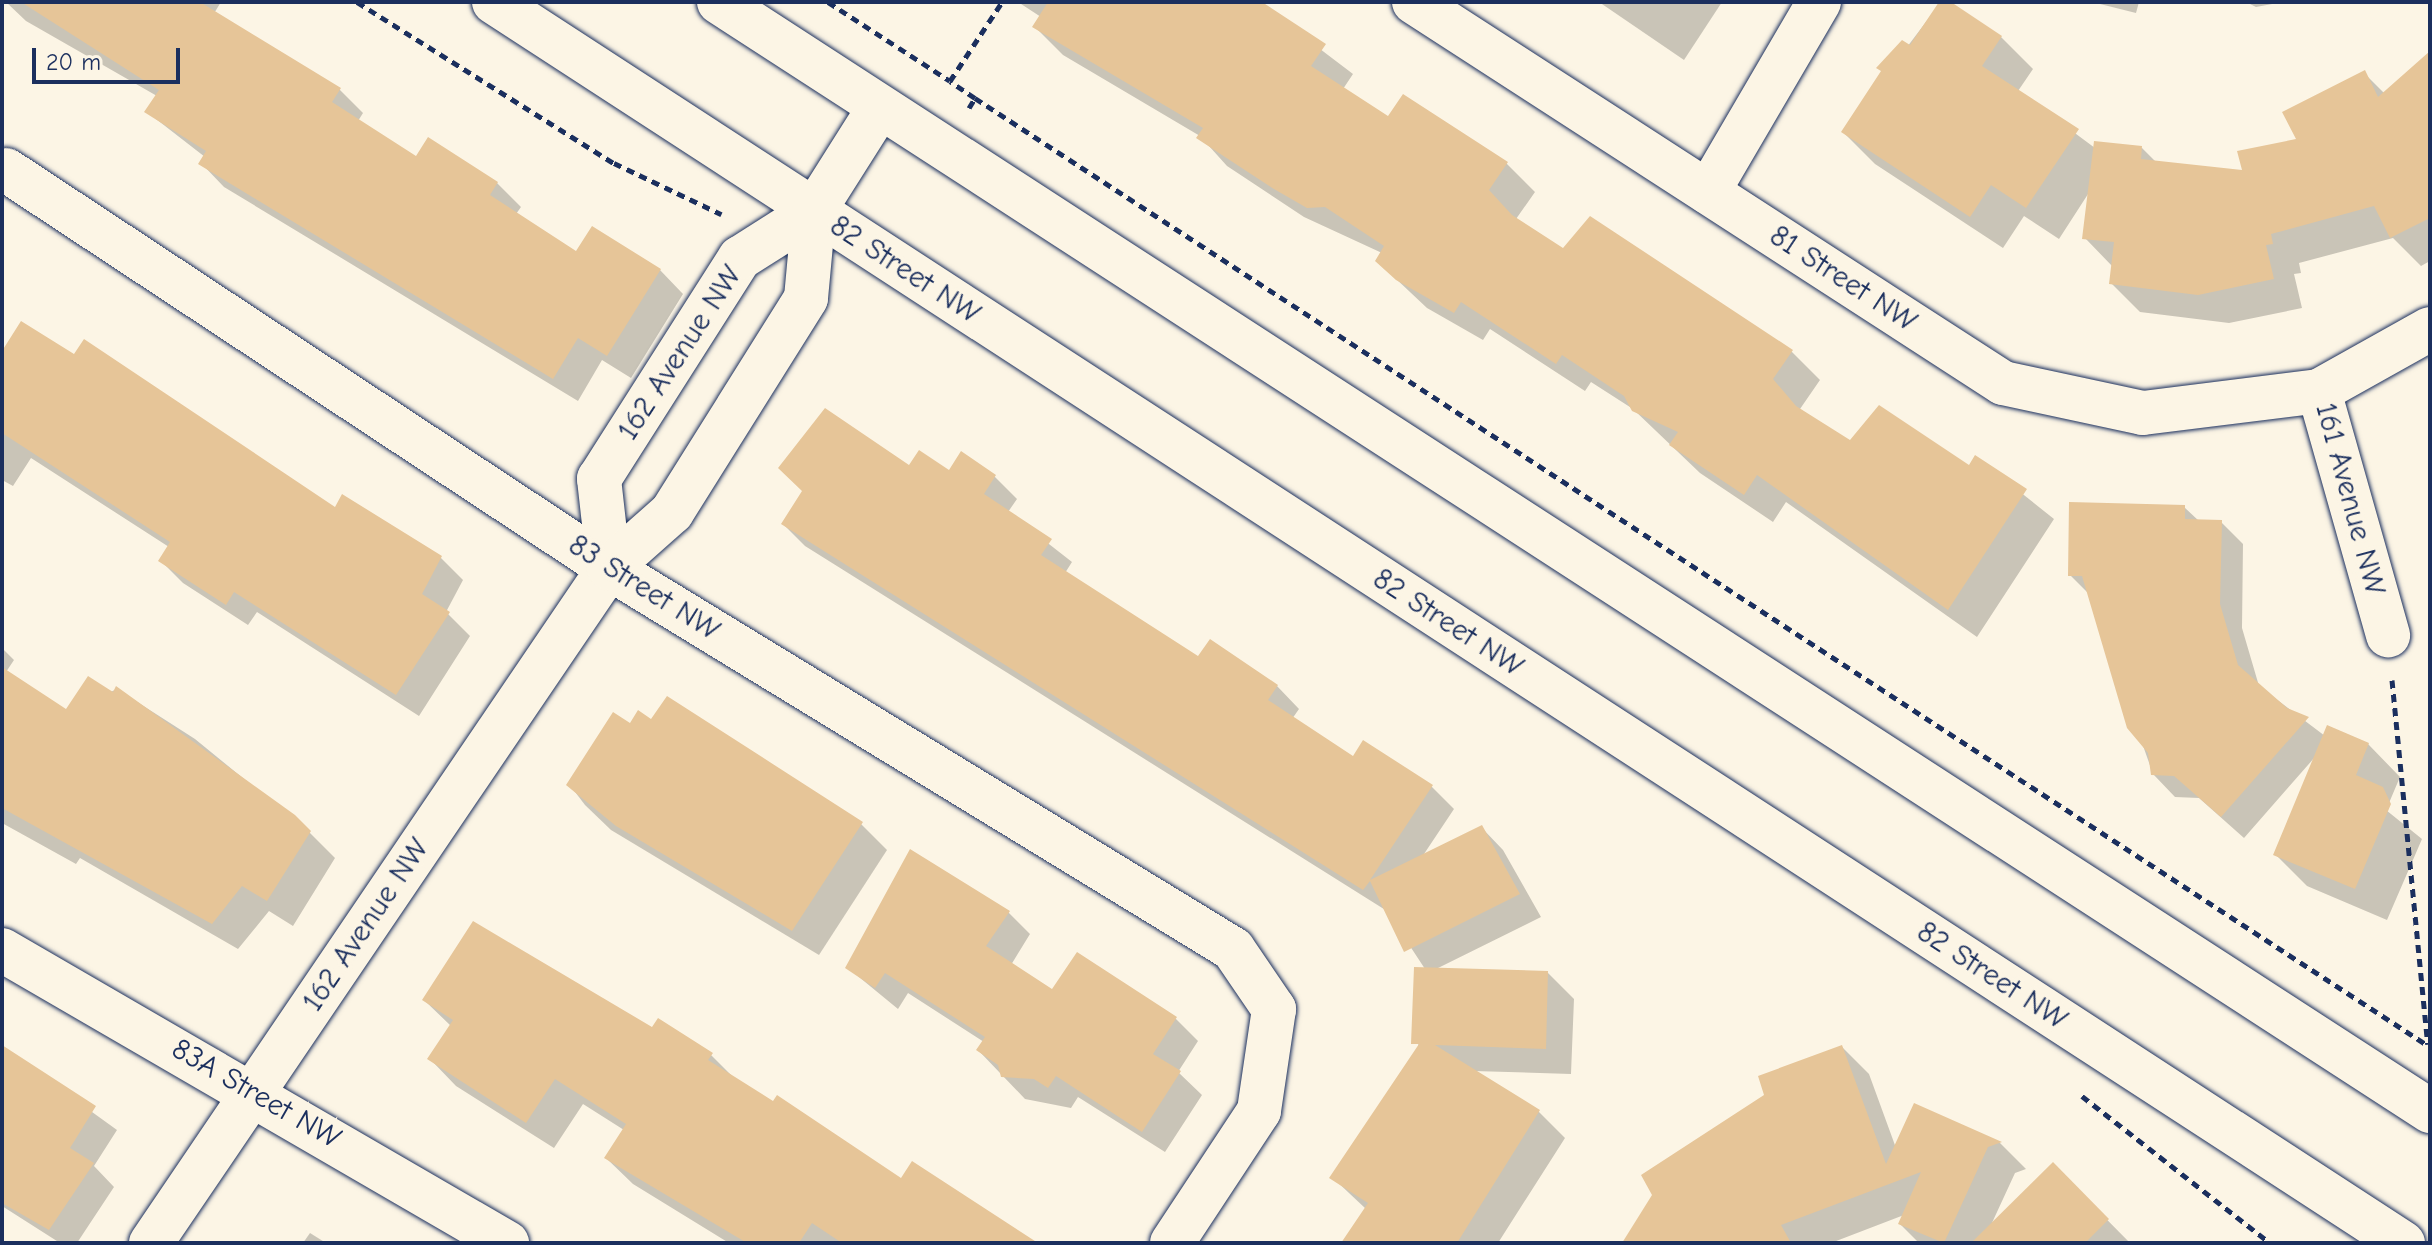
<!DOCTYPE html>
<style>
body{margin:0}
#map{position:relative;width:2432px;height:1245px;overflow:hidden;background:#fcf5e5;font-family:"Comic Neue",sans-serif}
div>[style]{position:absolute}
.shadow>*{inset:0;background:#0003}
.building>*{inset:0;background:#e6c598}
.path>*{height:5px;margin-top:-2.5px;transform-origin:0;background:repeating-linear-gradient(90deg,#1b2f5e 0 8px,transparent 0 14px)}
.roads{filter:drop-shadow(0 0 2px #1b2f5e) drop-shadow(0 0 2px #1b2f5e)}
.street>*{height:44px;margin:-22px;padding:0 22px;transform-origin:22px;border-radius:22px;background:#fcf5e5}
.secondary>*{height:44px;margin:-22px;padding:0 22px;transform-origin:22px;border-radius:22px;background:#fcf5e5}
span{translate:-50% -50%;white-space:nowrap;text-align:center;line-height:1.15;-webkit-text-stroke:8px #fcf5e5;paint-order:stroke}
.street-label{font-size:30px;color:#1b2f5e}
.frame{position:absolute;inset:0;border:4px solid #1b2f5e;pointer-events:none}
.scale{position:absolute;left:32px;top:48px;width:148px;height:36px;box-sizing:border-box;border:4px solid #1b2f5e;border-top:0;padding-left:10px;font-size:24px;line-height:28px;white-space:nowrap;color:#1b2f5e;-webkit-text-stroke:6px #fcf5e5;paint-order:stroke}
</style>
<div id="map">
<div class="shadow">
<i style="clip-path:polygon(6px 2px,221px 2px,213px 15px,339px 89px,363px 113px,358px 121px,416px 159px,497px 183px,521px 207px,516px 214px,577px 254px,660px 270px,683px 294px,631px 378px,602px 360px,578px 401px,224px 187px,201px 163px,205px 157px,147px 112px,157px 96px,26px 21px)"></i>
<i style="clip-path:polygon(1018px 2px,1258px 2px,1353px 74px,1343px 89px,1389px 119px,1506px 163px,1535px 192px,1516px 219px,1563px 251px,1792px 352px,1820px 380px,1800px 409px,1850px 443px,1969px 468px,1976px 457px,2054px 519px,1977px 637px,1786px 502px,1773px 522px,1700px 473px,1633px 409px,1591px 382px,1585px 391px,1490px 329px,1483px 340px,1427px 308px,1377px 261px,1382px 253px,1304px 217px,1227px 166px,1200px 136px,1063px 55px,1035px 27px,1041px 17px)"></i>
<i style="clip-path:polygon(1599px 2px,1722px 2px,1684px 60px)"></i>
<i style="clip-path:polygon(1941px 2px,2001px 37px,2033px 69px,2018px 91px,2095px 148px,2142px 148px,2156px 162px,2244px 172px,2299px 141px,2364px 73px,2385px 94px,2430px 62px,2430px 261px,2421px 266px,2393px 238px,2299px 263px,2301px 273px,2294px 274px,2302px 308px,2229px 323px,2140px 312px,2111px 283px,2113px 267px,2085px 238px,2090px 191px,2059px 239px,2024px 216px,2003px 248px,1875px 164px,1843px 132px)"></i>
<i style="clip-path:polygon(2092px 2px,2139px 2px,2136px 13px)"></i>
<i style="clip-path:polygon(2246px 2px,2283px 2px,2256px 7px)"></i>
<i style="clip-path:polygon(2px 352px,441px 558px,463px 580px,446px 612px,470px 636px,419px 716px,257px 612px,248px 625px,183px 583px,161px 561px,169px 547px,31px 458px,13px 486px,2px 480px)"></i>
<i style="clip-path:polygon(909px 468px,995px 477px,1017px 499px,1008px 512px,1072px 562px,1065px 573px,1199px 658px,1210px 641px,1277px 686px,1299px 709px,1292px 719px,1353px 759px,1363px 743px,1432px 787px,1454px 809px,1422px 857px,1481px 827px,1503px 850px,1541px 917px,1434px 970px,1548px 973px,1574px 999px,1571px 1074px,1473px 1071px,1539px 1112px,1565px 1138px,1498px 1243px,1344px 1243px,1366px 1209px,1332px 1177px,1418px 1048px,1425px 969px,1387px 911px,805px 546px,783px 524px)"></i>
<i style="clip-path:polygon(2184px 507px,2199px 521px,2221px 522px,2243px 544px,2242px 628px,2259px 686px,2325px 736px,2368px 744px,2400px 777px,2386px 810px,2422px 839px,2387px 920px,2307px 886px,2275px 854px,2315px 757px,2244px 838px,2199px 798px,2175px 797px,2153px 774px,2090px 595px,2070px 575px)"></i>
<i style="clip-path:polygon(2px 648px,14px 660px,6px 672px,67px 712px,117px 689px,195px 739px,309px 832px,335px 858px,293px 926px,269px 911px,238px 949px,80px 858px,76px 864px,2px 823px)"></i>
<i style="clip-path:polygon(630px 726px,861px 824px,887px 850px,819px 955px,611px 830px,585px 805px,569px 784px)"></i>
<i style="clip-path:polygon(1008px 912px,1030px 934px,1011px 965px,1052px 992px,1176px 1019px,1198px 1041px,1178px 1072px,1202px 1095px,1165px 1152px,1078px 1097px,1071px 1108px,1025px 1099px,978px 1050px,984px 1042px,908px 993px,898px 1009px,848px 968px)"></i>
<i style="clip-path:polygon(424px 1000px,652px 1029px,711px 1055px,738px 1082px,902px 1180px,1034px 1243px,729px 1243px,633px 1184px,606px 1158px,624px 1130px,583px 1104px,554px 1148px,456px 1086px,430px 1059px,451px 1026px)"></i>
<i style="clip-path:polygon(2px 1047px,117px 1130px,94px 1166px,114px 1187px,77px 1243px,60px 1243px,2px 1206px)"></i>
<i style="clip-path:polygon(1842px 1047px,1869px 1074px,1896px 1148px,1915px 1105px,2000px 1143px,2026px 1169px,2015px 1173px,1991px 1225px,2053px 1165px,2130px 1243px,1919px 1243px,1900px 1224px,1904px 1215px,1831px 1243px,1624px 1243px)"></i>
<i style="clip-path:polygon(310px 1233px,326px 1243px,303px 1243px)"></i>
</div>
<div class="building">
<i style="clip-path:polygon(21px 2px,200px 2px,341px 88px,332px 102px,416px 156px,428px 137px,498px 182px,490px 195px,576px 251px,592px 226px,661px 269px,607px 356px,578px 338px,553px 379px,198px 164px,206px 151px,144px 112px,159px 90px)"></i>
<i style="clip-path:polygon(1048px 2px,1262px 2px,1326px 44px,1311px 66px,1388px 116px,1403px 94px,1508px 162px,1489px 190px,1512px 215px,1563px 248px,1590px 216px,1793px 350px,1773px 379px,1796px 406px,1850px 440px,1879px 405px,1969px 465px,1975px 455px,2027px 489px,1948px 610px,1757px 475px,1744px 495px,1669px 445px,1678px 432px,1632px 411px,1624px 396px,1562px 355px,1556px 364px,1461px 302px,1454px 313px,1396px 280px,1375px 261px,1384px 246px,1325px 207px,1307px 208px,1274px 189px,1196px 138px,1203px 128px,1032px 27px)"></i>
<i style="clip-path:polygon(1939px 2px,1951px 2px,2002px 36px,1982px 66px,2079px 129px,2026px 208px,1991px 185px,1970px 217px,1841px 132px,1881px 71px,1876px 68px,1902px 40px,1910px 45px)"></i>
<i style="clip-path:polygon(2430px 51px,2430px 218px,2390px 238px,2374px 206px,2271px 234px,2273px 244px,2266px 245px,2274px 279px,2198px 295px,2109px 284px,2114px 242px,2082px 239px,2094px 141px,2142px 146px,2141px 159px,2242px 170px,2237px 151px,2296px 139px,2282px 112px,2365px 70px,2378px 97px)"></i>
<i style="clip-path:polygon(21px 321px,74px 354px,84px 339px,335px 507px,342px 494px,442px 556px,422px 594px,450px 612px,396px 695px,234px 592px,226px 605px,158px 561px,170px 542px,2px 433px,2px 351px)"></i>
<i style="clip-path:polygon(825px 408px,909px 465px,919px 450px,949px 470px,961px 451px,996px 475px,984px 494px,1052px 539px,1041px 555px,1198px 656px,1210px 639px,1278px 685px,1268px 700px,1353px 756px,1363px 740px,1433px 785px,1370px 880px,1482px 825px,1520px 894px,1404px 952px,1370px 881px,1363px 890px,781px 524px,802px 491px,778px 468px)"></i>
<i style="clip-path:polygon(2069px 502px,2185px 505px,2185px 519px,2222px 520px,2220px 604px,2238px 665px,2287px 708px,2309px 717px,2221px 817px,2174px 776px,2151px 775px,2148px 753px,2127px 728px,2082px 576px,2068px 576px)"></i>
<i style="clip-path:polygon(2px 667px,66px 709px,88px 676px,113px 692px,116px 686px,295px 815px,311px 831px,267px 901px,242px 886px,212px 924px,2px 808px)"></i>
<i style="clip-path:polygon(667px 696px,863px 822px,792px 931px,616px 826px,566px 785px,613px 712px,630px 723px,638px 710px,651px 719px)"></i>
<i style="clip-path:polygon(2327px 725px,2369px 743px,2356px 775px,2383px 787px,2391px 804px,2355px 889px,2273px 855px)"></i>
<i style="clip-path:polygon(910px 849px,1010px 911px,986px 946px,1052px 989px,1077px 952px,1177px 1017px,1153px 1054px,1181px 1071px,1142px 1132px,1056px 1076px,1048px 1088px,1034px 1079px,1001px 1077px,998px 1065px,976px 1050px,985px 1037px,885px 973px,875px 988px,845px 968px)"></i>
<i style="clip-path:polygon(473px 921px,652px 1027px,658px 1018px,713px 1053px,708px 1060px,773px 1101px,777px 1095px,901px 1178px,912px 1161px,1038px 1243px,842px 1243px,812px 1223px,799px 1243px,747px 1243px,604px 1158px,626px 1124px,555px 1079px,526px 1123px,427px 1059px,453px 1020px,422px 1000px)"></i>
<i style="clip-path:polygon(1414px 967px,1548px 971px,1546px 1049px,1435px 1045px,1540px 1110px,1457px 1243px,1341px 1243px,1368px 1203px,1329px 1178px,1419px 1044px,1411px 1044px)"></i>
<i style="clip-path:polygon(2px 1045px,96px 1106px,70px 1148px,94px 1163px,49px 1230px,2px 1203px)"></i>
<i style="clip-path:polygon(1842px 1045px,1886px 1164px,1914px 1103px,2002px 1142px,1988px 1147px,1944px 1243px,1898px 1224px,1921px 1172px,1781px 1225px,1791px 1243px,1622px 1243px,1652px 1195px,1641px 1175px,1764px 1095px,1758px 1076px)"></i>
<i style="clip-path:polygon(2053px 1162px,2109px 1219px,2085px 1243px,1971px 1243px)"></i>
</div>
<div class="path">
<i style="left:357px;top:2px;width:303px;rotate:32.1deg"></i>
<i style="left:614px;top:163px;width:119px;rotate:25.5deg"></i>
<i style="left:828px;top:2px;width:145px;rotate:32.9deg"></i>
<i style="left:975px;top:98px;width:1737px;rotate:33.11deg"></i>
<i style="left:969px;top:108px;width:12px;rotate:-59deg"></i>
<i style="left:975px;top:98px;width:30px;rotate:-146deg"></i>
<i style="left:950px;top:81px;width:95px;rotate:-56.6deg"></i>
<i style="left:2392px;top:680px;width:366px;rotate:84.4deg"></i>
<i style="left:2082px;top:1096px;width:239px;rotate:38deg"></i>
</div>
<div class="roads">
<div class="street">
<i style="left:1414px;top:2px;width:701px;rotate:32.9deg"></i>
<i style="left:2003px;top:383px;width:143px;rotate:12.1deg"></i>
<i style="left:2143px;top:413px;width:177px;rotate:-7.1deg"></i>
<i style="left:2319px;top:391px;width:127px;rotate:-29.2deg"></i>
<i style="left:6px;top:170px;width:723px;rotate:33.43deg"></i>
<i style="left:609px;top:568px;width:731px;rotate:31.41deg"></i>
<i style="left:1233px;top:949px;width:73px;rotate:55.7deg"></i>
<i style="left:1274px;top:1009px;width:103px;rotate:98.4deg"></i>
<i style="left:1259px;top:1111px;width:158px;rotate:123.4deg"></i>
<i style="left:1708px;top:192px;width:220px;rotate:-59.7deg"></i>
<i style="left:2319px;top:391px;width:254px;rotate:74.2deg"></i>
<i style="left:609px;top:568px;width:90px;rotate:-96.4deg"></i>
<i style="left:599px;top:479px;width:262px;rotate:-57.5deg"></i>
<i style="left:740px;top:258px;width:88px;rotate:-32.4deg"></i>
<i style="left:2px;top:950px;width:584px;rotate:30.12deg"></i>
<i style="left:151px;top:1243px;width:816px;rotate:-55.84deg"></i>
<i style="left:609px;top:568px;width:84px;rotate:-41.6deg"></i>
<i style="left:672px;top:512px;width:252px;rotate:-57.9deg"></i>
<i style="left:806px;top:298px;width:87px;rotate:-84.7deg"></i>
</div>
<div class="secondary">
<i style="left:494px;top:2px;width:2277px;rotate:33.03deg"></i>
<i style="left:719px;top:2px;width:2039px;rotate:32.95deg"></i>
<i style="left:814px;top:211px;width:122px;rotate:-57.7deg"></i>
</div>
</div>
<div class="street-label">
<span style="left:905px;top:270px;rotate:33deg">82 Street NW</span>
<span style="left:1843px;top:279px;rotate:33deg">81 Street NW</span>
<span style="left:680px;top:353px;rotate:-57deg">162 Avenue NW</span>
<span style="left:2350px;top:499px;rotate:75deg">161 Avenue NW</span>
<span style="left:644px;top:588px;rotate:32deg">83 Street NW</span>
<span style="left:1448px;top:623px;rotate:33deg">82 Street NW</span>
<span style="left:366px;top:925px;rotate:-56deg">162 Avenue NW</span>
<span style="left:1992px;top:976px;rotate:33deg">82 Street NW</span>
<span style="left:256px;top:1094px;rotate:30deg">83A Street NW</span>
</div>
<div class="frame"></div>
<div class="scale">20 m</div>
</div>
